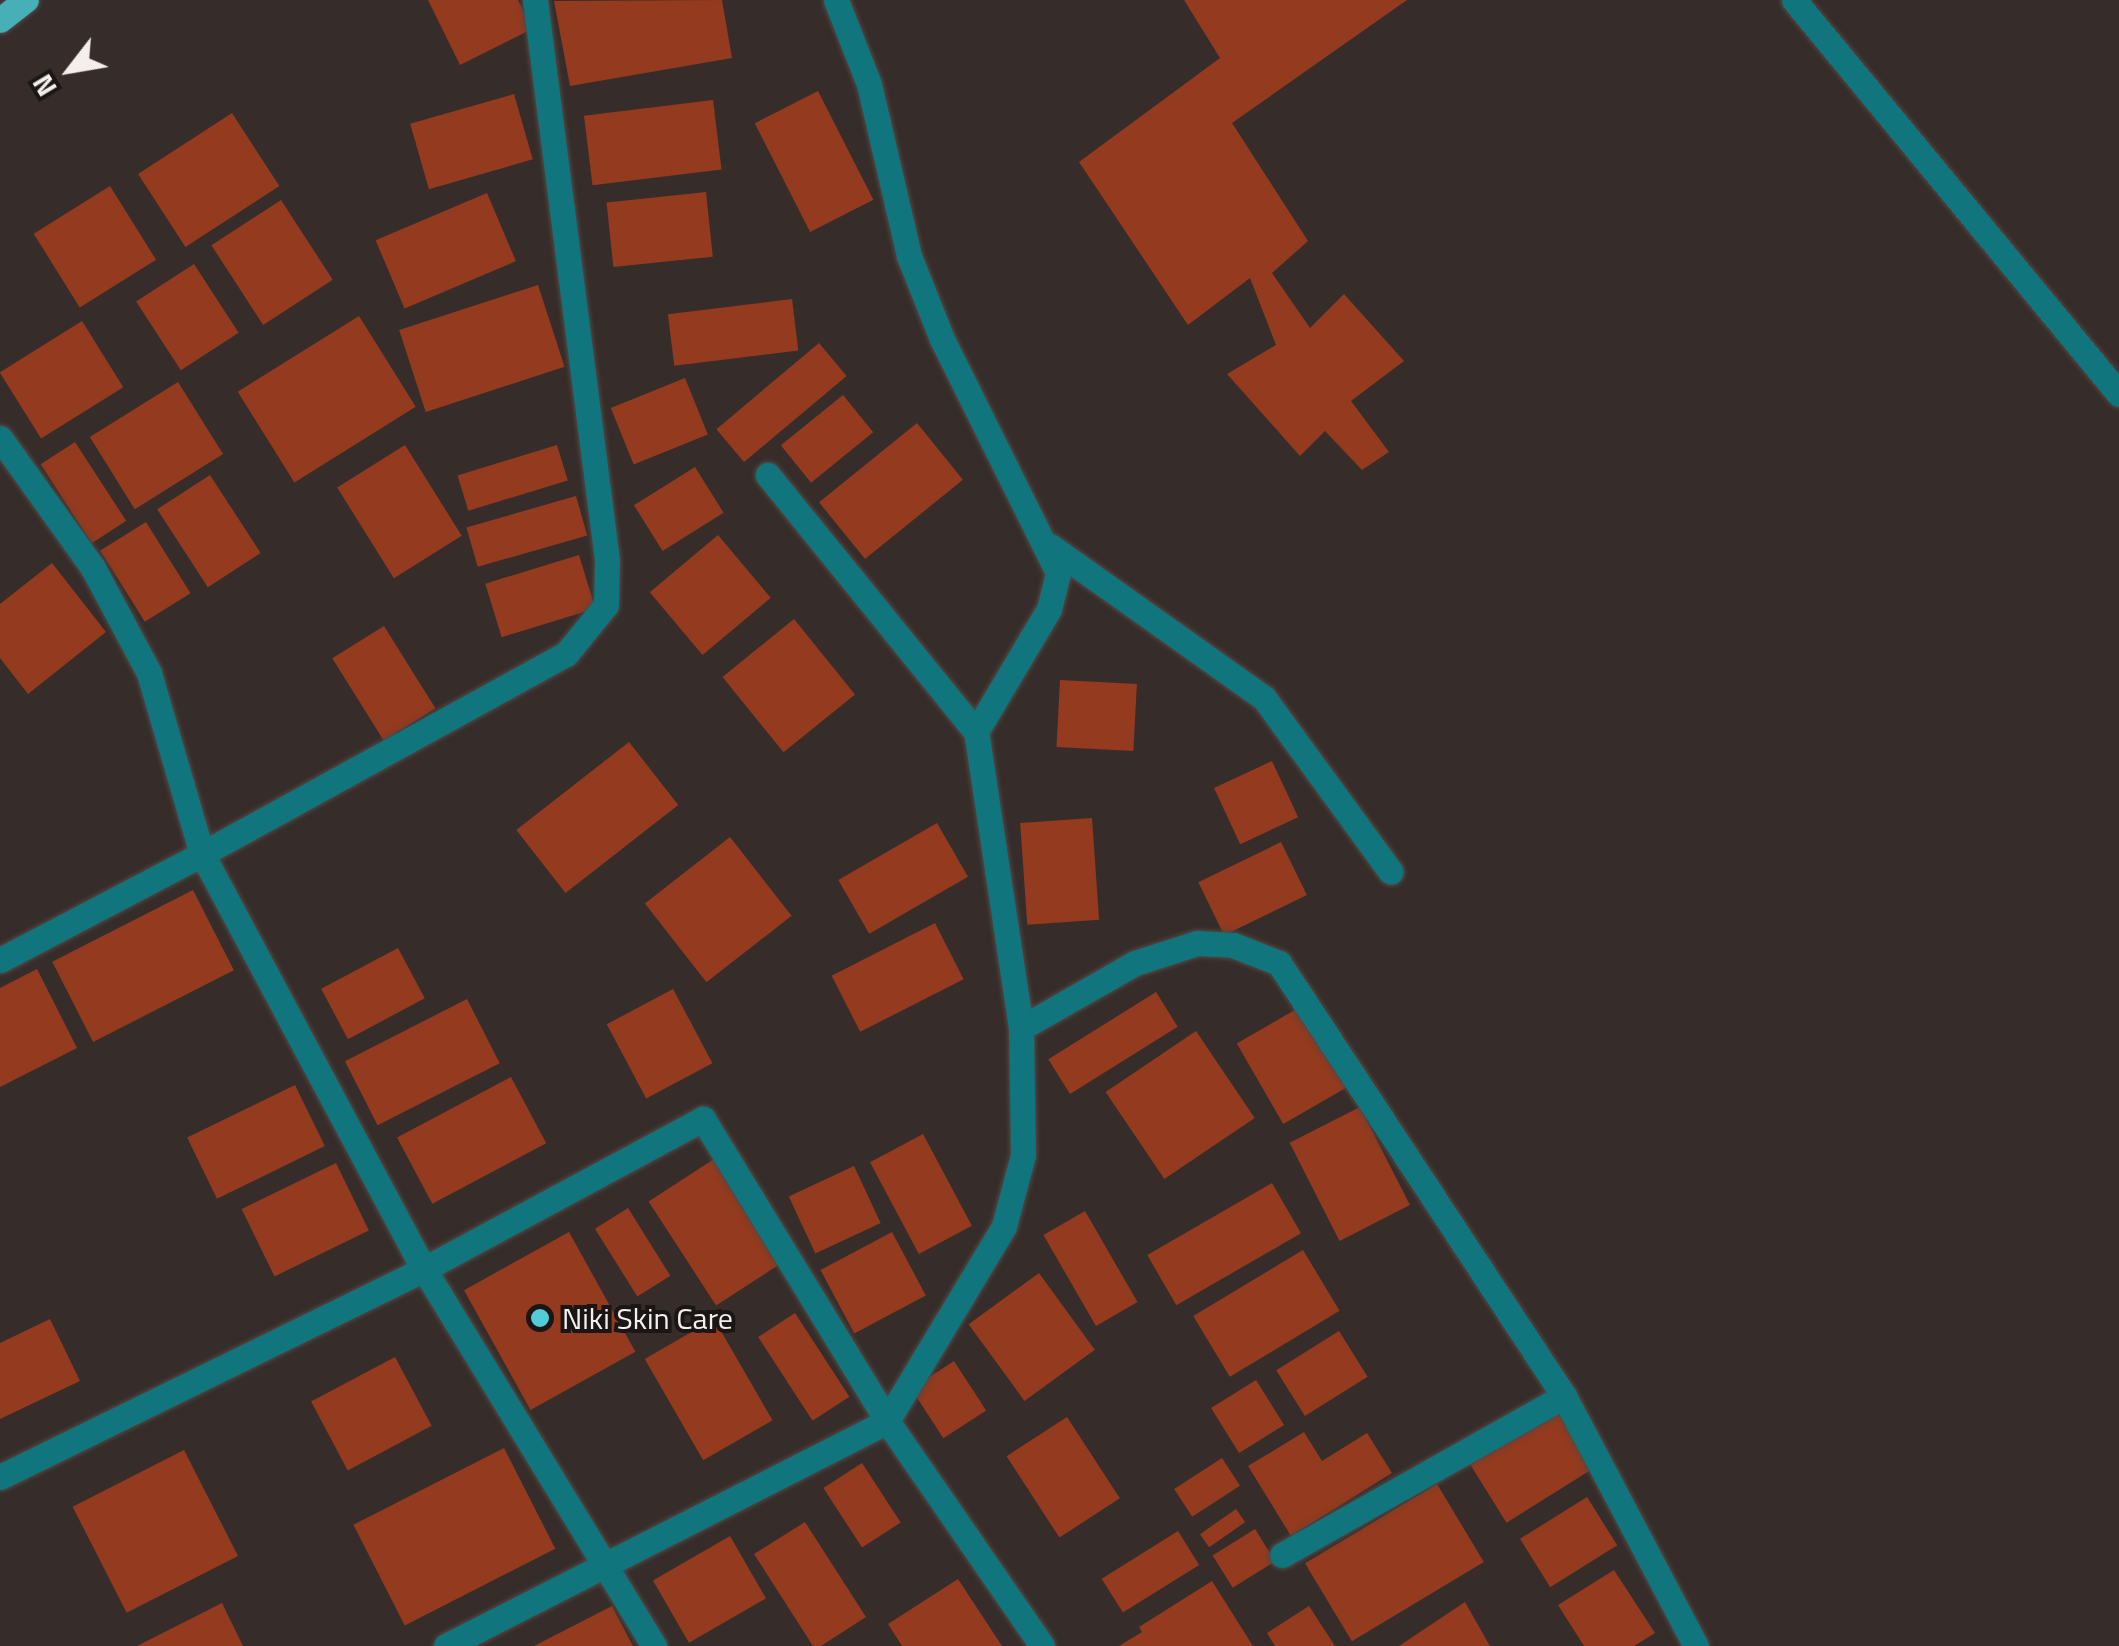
<!DOCTYPE html>
<style>
body{margin:0}
#map{position:relative;width:2119px;height:1646px;overflow:hidden;background:#362d2a;font-family:"Titillium Web",sans-serif}
div>[style]{position:absolute}
.building>*{inset:0;background:#933a1f;transform-origin:0 0}
.roads{filter:drop-shadow(0 0 2px #514845) drop-shadow(0 0 2px #514845)}
.minor>*{height:25px;margin:-12.5px;padding:0 12.5px;transform-origin:12.5px;border-radius:12.5px;background:#10757c}
.major>*{height:25px;margin:-12.5px;padding:0 12.5px;transform-origin:12.5px;border-radius:12.5px;background:#47afb7}
.dots>*{width:28px;height:28px;translate:-50% -50%;box-sizing:border-box;border:5px solid #1a1615;border-radius:50%}
span{translate:-50% -50%;white-space:nowrap;text-align:center;line-height:1.15;-webkit-text-stroke:8px #1a1615;paint-order:stroke}
.poi-label{font-size:30px;color:#f4eeec}
.left{translate:0 -50%;text-align:left}
.north{position:absolute;left:20px;top:20px;width:100px;height:100px;-webkit-text-stroke:8px #1a1615;paint-order:stroke;rotate:239deg;font-size:28px;font-weight:700;line-height:40px;text-align:center;color:#f4eeec}
.north::after{content:'';display:block;margin:auto;width:35px;height:45px;background:#f4eeec;clip-path:polygon(50% 0,100% 100%,50% 72%,0 100%)}
</style>
<div id="map">
<div class="building">
<i style="clip-path:polygon(428px 0,518px 0,532px 29px,460px 65px)"></i>
<i style="clip-path:polygon(722px 0,732px 58px,570px 86px,554px 1px)"></i>
<i style="clip-path:polygon(1184px 0,1407px 0,1232px 123px,1308px 241px,1272px 273px,1310px 328px,1344px 294px,1404px 361px,1351px 401px,1389px 452px,1362px 470px,1325px 431px,1300px 456px,1227px 374px,1276px 345px,1250px 278px,1188px 325px,1079px 162px,1220px 58px)"></i>
<i style="left:818px;top:91px;width:122px;height:71px;rotate:63deg"></i>
<i style="left:514px;top:94px;width:68px;height:108px;rotate:74deg"></i>
<i style="left:713px;top:100px;width:70px;height:130px;rotate:83deg"></i>
<i style="left:232px;top:113px;width:87px;height:112px;rotate:57deg"></i>
<i style="left:110px;top:186px;width:87px;height:90px;rotate:58deg"></i>
<i style="left:706px;top:192px;width:65px;height:100px;rotate:84deg"></i>
<i style="left:487px;top:193px;width:74px;height:121px;rotate:67deg"></i>
<i style="left:281px;top:200px;width:95px;height:83px;rotate:57deg"></i>
<i style="left:194px;top:264px;width:82px;height:69px;rotate:57deg"></i>
<i style="left:538px;top:285px;width:86px;height:146px;rotate:72deg"></i>
<i style="left:792px;top:299px;width:52px;height:125px;rotate:83deg"></i>
<i style="left:359px;top:316px;width:107px;height:143px;rotate:58deg"></i>
<i style="left:82px;top:321px;width:78px;height:97px;rotate:58deg"></i>
<i style="left:819px;top:343px;width:43px;height:134px;rotate:50deg"></i>
<i style="left:685px;top:378px;width:61px;height:80px;rotate:68deg"></i>
<i style="left:178px;top:382px;width:85px;height:104px;rotate:58deg"></i>
<i style="left:843px;top:395px;width:48px;height:80px;rotate:51deg"></i>
<i style="left:917px;top:423px;width:73px;height:126px;rotate:51deg"></i>
<i style="left:75px;top:442px;width:94px;height:41px;rotate:57deg"></i>
<i style="left:405px;top:445px;width:107px;height:80px;rotate:58deg"></i>
<i style="left:557px;top:445px;width:37px;height:104px;rotate:73deg"></i>
<i style="left:695px;top:467px;width:54px;height:72px;rotate:58deg"></i>
<i style="left:210px;top:475px;width:93px;height:63px;rotate:57deg"></i>
<i style="left:576px;top:496px;width:41px;height:114px;rotate:74deg"></i>
<i style="left:146px;top:522px;width:84px;height:54px;rotate:58deg"></i>
<i style="left:718px;top:535px;width:82px;height:89px;rotate:50deg"></i>
<i style="left:579px;top:555px;width:56px;height:98px;rotate:73deg"></i>
<i style="clip-path:polygon(52px 563px,106px 632px,28px 694px,0 658px,0 604px)"></i>
<i style="left:794px;top:619px;width:97px;height:92px;rotate:51deg"></i>
<i style="left:384px;top:626px;width:97px;height:61px;rotate:58deg"></i>
<i style="left:1060px;top:680px;width:77px;height:67px;rotate:3deg"></i>
<i style="left:629px;top:742px;width:80px;height:143px;rotate:52deg"></i>
<i style="left:1272px;top:761px;width:62px;height:64px;rotate:65deg"></i>
<i style="left:1092px;top:818px;width:102px;height:72px;rotate:86deg"></i>
<i style="left:937px;top:823px;width:62px;height:114px;rotate:60deg"></i>
<i style="left:730px;top:837px;width:100px;height:108px;rotate:52deg"></i>
<i style="left:1281px;top:842px;width:59px;height:92px;rotate:64deg"></i>
<i style="left:193px;top:890px;width:90px;height:158px;rotate:63deg"></i>
<i style="left:935px;top:923px;width:63px;height:116px;rotate:63deg"></i>
<i style="left:398px;top:948px;width:57px;height:87px;rotate:62deg"></i>
<i style="clip-path:polygon(37px 969px,77px 1048px,0 1087px,0 988px)"></i>
<i style="left:673px;top:989px;width:84px;height:75px;rotate:62deg"></i>
<i style="left:1156px;top:992px;width:41px;height:127px;rotate:58deg"></i>
<i style="left:467px;top:999px;width:72px;height:137px;rotate:63deg"></i>
<i style="left:1300px;top:1007px;width:93px;height:73px;rotate:60deg"></i>
<i style="left:1196px;top:1031px;width:105px;height:109px;rotate:56deg"></i>
<i style="left:511px;top:1077px;width:75px;height:129px;rotate:62deg"></i>
<i style="left:295px;top:1085px;width:68px;height:120px;rotate:64deg"></i>
<i style="left:1360px;top:1107px;width:110px;height:79px;rotate:63deg"></i>
<i style="left:923px;top:1134px;width:104px;height:60px;rotate:62deg"></i>
<i style="left:714px;top:1159px;width:124px;height:78px;rotate:57deg"></i>
<i style="left:336px;top:1163px;width:75px;height:105px;rotate:64deg"></i>
<i style="left:854px;top:1166px;width:63px;height:72px;rotate:65deg"></i>
<i style="left:1272px;top:1183px;width:58px;height:144px;rotate:60deg"></i>
<i style="left:628px;top:1208px;width:80px;height:39px;rotate:58deg"></i>
<i style="left:1085px;top:1211px;width:105px;height:48px;rotate:60deg"></i>
<i style="left:569px;top:1232px;width:137px;height:120px;rotate:61deg"></i>
<i style="left:892px;top:1232px;width:72px;height:81px;rotate:62deg"></i>
<i style="left:1303px;top:1250px;width:71px;height:128px;rotate:59deg"></i>
<i style="left:1039px;top:1273px;width:95px;height:87px;rotate:54deg"></i>
<i style="left:795px;top:1313px;width:100px;height:44px;rotate:57deg"></i>
<i style="clip-path:polygon(50px 1319px,80px 1381px,0 1419px,0 1343px)"></i>
<i style="left:714px;top:1319px;width:117px;height:80px;rotate:60deg"></i>
<i style="left:1339px;top:1331px;width:54px;height:74px;rotate:58deg"></i>
<i style="left:395px;top:1357px;width:78px;height:95px;rotate:62deg"></i>
<i style="left:954px;top:1361px;width:59px;height:51px;rotate:57deg"></i>
<i style="left:1256px;top:1380px;width:53px;height:53px;rotate:58deg"></i>
<i style="left:1555px;top:1404px;width:75px;height:104px;rotate:58deg"></i>
<i style="left:1067px;top:1417px;width:97px;height:72px;rotate:57deg"></i>
<i style="clip-path:polygon(1304px 1432px,1322px 1461px,1367px 1433px,1392px 1473px,1291px 1536px,1248px 1466px)"></i>
<i style="left:504px;top:1448px;width:113px;height:169px;rotate:63deg"></i>
<i style="left:184px;top:1450px;width:119px;height:125px;rotate:63deg"></i>
<i style="left:1222px;top:1458px;width:33px;height:57px;rotate:57deg"></i>
<i style="left:862px;top:1463px;width:71px;height:46px;rotate:57deg"></i>
<i style="left:1437px;top:1484px;width:91px;height:154px;rotate:59deg"></i>
<i style="left:1587px;top:1497px;width:57px;height:79px;rotate:58deg"></i>
<i style="left:1236px;top:1509px;width:16px;height:44px;rotate:55deg"></i>
<i style="clip-path:polygon(805px 1522px,866px 1617px,821px 1646px,813px 1646px,754px 1554px)"></i>
<i style="left:1255px;top:1529px;width:38px;height:50px;rotate:58deg"></i>
<i style="left:1178px;top:1531px;width:40px;height:90px;rotate:58deg"></i>
<i style="left:730px;top:1536px;width:72px;height:89px;rotate:60deg"></i>
<i style="clip-path:polygon(1614px 1570px,1655px 1633px,1634px 1646px,1584px 1646px,1558px 1605px)"></i>
<i style="clip-path:polygon(958px 1579px,1002px 1646px,902px 1646px,888px 1624px)"></i>
<i style="clip-path:polygon(1212px 1581px,1253px 1646px,1119px 1646px,1142px 1632px,1139px 1627px)"></i>
<i style="clip-path:polygon(1465px 1602px,1490px 1646px,1399px 1646px)"></i>
<i style="clip-path:polygon(222px 1603px,243px 1646px,137px 1646px)"></i>
<i style="clip-path:polygon(612px 1606px,633px 1646px,534px 1646px)"></i>
<i style="clip-path:polygon(1309px 1606px,1335px 1646px,1275px 1646px,1267px 1633px)"></i>
</div>
<div class="roads">
<div class="minor">
<i style="left:836px;top:0;width:90px;rotate:68.6deg"></i>
<i style="left:869px;top:84px;width:177px;rotate:76.9deg"></i>
<i style="left:909px;top:256px;width:89px;rotate:68.3deg"></i>
<i style="left:942px;top:339px;width:261px;rotate:63.6deg"></i>
<i style="left:1058px;top:573px;width:37px;rotate:104deg"></i>
<i style="left:1049px;top:609px;width:143px;rotate:120.7deg"></i>
<i style="left:1794px;top:0;width:511px;rotate:50.48deg"></i>
<i style="left:0;top:438px;width:160px;rotate:54.4deg"></i>
<i style="left:93px;top:568px;width:119px;rotate:61.9deg"></i>
<i style="left:149px;top:673px;width:189px;rotate:73.7deg"></i>
<i style="left:202px;top:854px;width:415px;rotate:-28.8deg"></i>
<i style="left:566px;top:654px;width:63px;rotate:-50.8deg"></i>
<i style="left:606px;top:605px;width:45px;rotate:-88.7deg"></i>
<i style="left:607px;top:560px;width:565px;rotate:-97.33deg"></i>
<i style="left:1050px;top:546px;width:262px;rotate:35.4deg"></i>
<i style="left:1264px;top:698px;width:215px;rotate:53.9deg"></i>
<i style="left:0;top:960px;width:228px;rotate:-27.7deg"></i>
<i style="left:202px;top:854px;width:471px;rotate:61.9deg"></i>
<i style="left:424px;top:1269px;width:317px;rotate:-28.3deg"></i>
<i style="left:703px;top:1119px;width:354px;rotate:58.6deg"></i>
<i style="left:887px;top:1421px;width:273px;rotate:55.4deg"></i>
<i style="left:1021px;top:1028px;width:131px;rotate:-29.7deg"></i>
<i style="left:1135px;top:963px;width:65px;rotate:-17.9deg"></i>
<i style="left:1197px;top:943px;width:36px;rotate:3deg"></i>
<i style="left:1233px;top:945px;width:49px;rotate:21.4deg"></i>
<i style="left:1279px;top:963px;width:518px;rotate:56.65deg"></i>
<i style="left:1564px;top:1396px;width:283px;rotate:62.2deg"></i>
<i style="left:0;top:1477px;width:472px;rotate:-26.1deg"></i>
<i style="left:424px;top:1269px;width:442px;rotate:58.6deg"></i>
<i style="left:1282px;top:1555px;width:324px;rotate:-29.4deg"></i>
<i style="left:446px;top:1646px;width:495px;rotate:-27deg"></i>
<i style="left:887px;top:1421px;width:227px;rotate:-59deg"></i>
<i style="left:1004px;top:1226px;width:73px;rotate:-75deg"></i>
<i style="left:1023px;top:1155px;width:127px;rotate:-90.9deg"></i>
<i style="left:1021px;top:1028px;width:299px;rotate:-98.6deg"></i>
<i style="left:976px;top:732px;width:331px;rotate:-129deg"></i>
</div>
<div class="major">
<i style="left:0;top:20px;width:33px;rotate:-38deg"></i>
</div>
</div>
<div class="dots">
<i style="left:540px;top:1318px;background:#52ccd6"></i>
</div>
<div class="poi-label">
<span class="left" style="left:562px;top:1318px">Niki Skin Care</span>
</div>
<div class="north">N</div>
</div>
